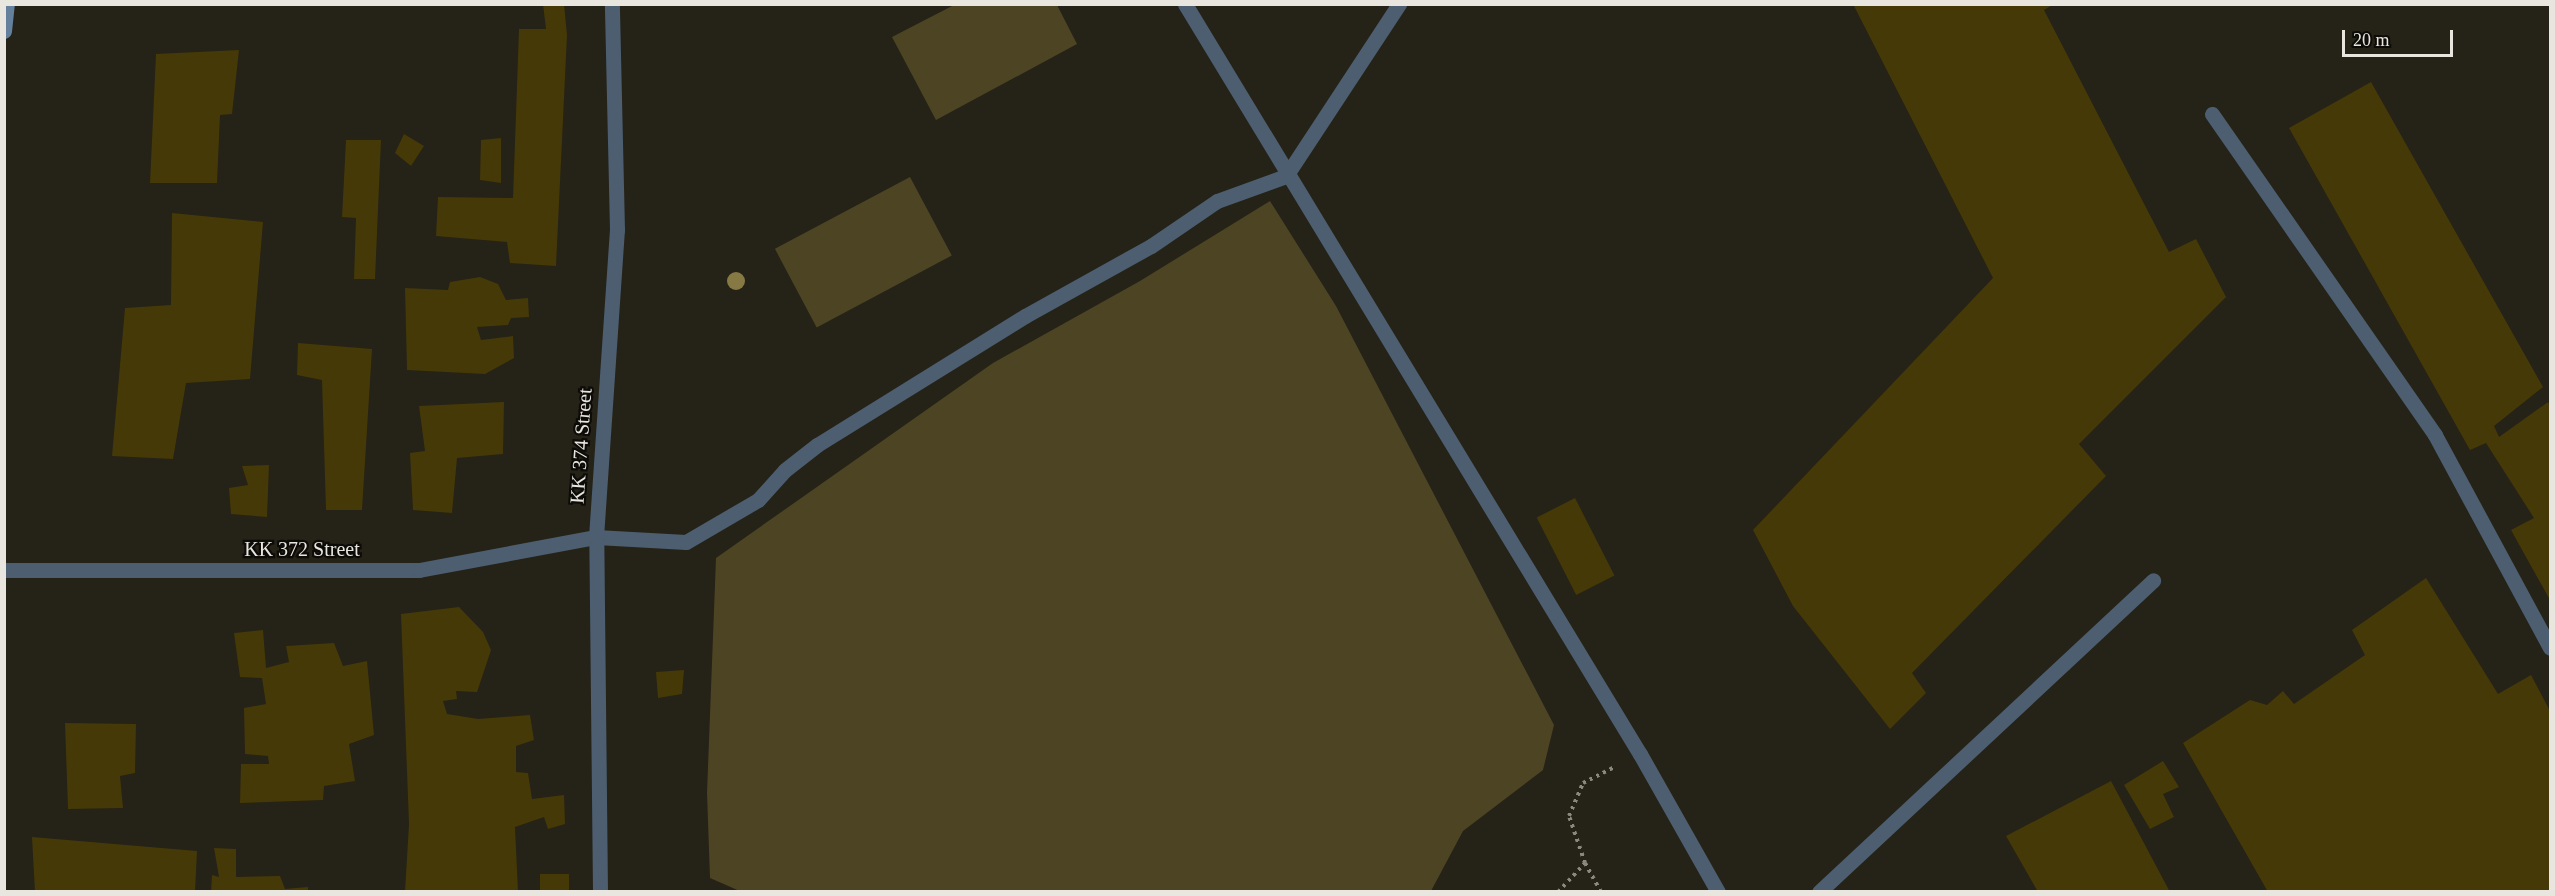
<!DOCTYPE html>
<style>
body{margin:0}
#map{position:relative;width:2555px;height:896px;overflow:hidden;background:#252217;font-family:"Times New Roman",serif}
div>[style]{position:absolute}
.green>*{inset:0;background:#4d4424;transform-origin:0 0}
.building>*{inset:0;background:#453908;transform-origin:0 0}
.path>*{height:4px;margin-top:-2px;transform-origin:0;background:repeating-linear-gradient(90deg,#8b887f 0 3px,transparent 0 7.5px)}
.service>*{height:15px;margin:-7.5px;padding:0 7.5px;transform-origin:7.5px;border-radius:7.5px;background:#4c5e70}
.minor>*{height:15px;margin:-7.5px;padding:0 7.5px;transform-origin:7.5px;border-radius:7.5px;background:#4c5e70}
.secondary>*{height:15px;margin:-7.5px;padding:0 7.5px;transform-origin:7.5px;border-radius:7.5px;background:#64809d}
.trees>*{width:18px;height:18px;margin:-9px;border-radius:50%;background:#877944}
span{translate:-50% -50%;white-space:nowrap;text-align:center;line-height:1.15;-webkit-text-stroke:4.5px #0d0b07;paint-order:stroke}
.street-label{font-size:20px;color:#e8e6df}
.frame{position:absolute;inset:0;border:6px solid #e8e6df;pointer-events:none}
.scale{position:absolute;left:2342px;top:30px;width:111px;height:27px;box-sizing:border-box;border:3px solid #e8e6df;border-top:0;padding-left:8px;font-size:18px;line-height:21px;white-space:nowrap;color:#e8e6df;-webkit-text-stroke:4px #0d0b07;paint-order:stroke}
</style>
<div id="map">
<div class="green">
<i style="clip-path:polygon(1057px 5px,1077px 44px,936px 120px,892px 37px,954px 5px)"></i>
<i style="left:910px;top:177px;width:89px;height:153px;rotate:62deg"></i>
<i style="clip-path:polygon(1270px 201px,1336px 306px,1554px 725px,1543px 770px,1463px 831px,1431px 891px,742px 892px,710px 878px,707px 793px,716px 558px,993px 363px,1140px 281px)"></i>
</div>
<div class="building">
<i style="clip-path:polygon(543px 4px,564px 4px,567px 35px,556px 266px,510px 263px,507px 242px,436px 236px,438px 197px,513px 198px,519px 29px,546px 29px)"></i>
<i style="clip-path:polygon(1853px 4px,2054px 4px,2044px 10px,2169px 252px,2196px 239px,2226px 297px,2079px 444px,2106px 476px,1912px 673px,1926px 693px,1890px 729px,1793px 606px,1753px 530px,1993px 278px)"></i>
<i style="clip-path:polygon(239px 50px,232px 114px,220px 115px,217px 183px,150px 183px,156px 54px)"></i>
<i style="clip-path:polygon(2371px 82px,2543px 387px,2494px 426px,2499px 437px,2548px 402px,2550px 406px,2550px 600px,2511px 530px,2534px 518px,2486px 443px,2470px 450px,2289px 128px)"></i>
<i style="clip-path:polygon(404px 134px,424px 146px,411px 166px,395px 153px)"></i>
<i style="clip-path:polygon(501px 138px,501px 183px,480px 180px,481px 140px)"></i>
<i style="clip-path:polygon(346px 140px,381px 140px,375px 279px,354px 279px,356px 218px,342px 217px)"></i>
<i style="clip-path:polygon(172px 213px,263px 222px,250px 379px,186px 383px,173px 459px,112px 456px,125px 308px,171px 305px)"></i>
<i style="clip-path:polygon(480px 277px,498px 284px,506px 300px,528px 298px,529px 317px,511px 318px,508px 325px,477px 327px,481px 340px,513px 336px,514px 358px,485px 374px,407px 370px,405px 288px,448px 290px,450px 282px)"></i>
<i style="clip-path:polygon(298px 343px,372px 349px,362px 510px,326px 510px,322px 380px,297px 375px)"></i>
<i style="clip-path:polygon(504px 402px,503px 454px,457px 458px,452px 513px,413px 510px,410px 453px,425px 451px,419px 406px)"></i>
<i style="clip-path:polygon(269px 465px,267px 517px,231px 514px,229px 488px,248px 485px,242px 466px)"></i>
<i style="left:1575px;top:498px;width:87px;height:43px;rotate:63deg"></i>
<i style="clip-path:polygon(2426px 578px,2498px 694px,2531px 675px,2550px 711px,2550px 892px,2268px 892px,2183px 743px,2250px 700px,2267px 705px,2283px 691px,2294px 704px,2365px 655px,2352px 630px)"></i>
<i style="clip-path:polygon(459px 607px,483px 632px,491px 650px,477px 692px,456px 691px,457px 699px,443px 701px,447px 714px,478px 719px,530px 715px,534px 740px,516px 746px,516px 772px,528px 773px,532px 799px,564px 795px,565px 824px,548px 829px,544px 817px,515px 827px,518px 892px,405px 892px,409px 824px,401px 614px)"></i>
<i style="clip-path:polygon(263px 630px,266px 668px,289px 662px,286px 646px,334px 643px,343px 666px,367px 661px,374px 735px,349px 744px,355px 781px,324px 786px,323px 800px,240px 803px,241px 764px,269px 764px,268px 756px,245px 754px,244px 708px,266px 704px,262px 678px,240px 677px,234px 633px)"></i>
<i style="clip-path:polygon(684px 670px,682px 694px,658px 698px,656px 672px)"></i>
<i style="clip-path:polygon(65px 723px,136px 724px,135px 773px,120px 776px,123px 808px,68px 809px)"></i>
<i style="clip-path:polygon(2163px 761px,2179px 787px,2163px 794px,2174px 817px,2150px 829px,2124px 785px)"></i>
<i style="clip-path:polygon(2111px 781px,2170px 892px,2038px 892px,2006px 836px)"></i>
<i style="clip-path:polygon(32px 837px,197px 851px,195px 892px,35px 892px)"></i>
<i style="clip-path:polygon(214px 848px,236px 849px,236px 877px,280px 876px,285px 889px,308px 887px,308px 892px,211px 892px,212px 875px,219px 877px)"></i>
<i style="left:540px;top:874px;width:29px;height:18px"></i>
</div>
<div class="path">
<i style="left:1585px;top:863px;width:33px;rotate:61deg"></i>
<i style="left:1558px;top:892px;width:40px;rotate:-47deg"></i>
<i style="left:1585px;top:863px;width:50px;rotate:-108.8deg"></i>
<i style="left:1569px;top:816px;width:36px;rotate:-67deg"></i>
<i style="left:1583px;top:783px;width:37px;rotate:-27deg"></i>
</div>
<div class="service">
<i style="left:1185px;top:4px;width:877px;rotate:58.76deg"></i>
<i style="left:1640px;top:754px;width:159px;rotate:60.5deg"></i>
<i style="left:2212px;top:114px;width:391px;rotate:55.2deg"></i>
<i style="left:2435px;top:435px;width:242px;rotate:61.6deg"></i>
<i style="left:596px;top:537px;width:90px;rotate:3.2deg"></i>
<i style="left:686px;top:542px;width:83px;rotate:-30.3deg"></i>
<i style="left:758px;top:500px;width:40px;rotate:-48deg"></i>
<i style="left:785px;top:470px;width:41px;rotate:-38deg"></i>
<i style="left:817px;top:445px;width:245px;rotate:-31.8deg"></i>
<i style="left:1025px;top:316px;width:144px;rotate:-29.1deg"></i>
<i style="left:1151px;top:246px;width:80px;rotate:-34.3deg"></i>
<i style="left:1217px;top:201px;width:73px;rotate:-19.9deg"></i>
<i style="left:1286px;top:176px;width:206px;rotate:-56.7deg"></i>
<i style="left:1819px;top:892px;width:457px;rotate:-43deg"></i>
</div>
<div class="minor">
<i style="left:4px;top:570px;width:415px"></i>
<i style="left:419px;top:570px;width:180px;rotate:-10.6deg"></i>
<i style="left:600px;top:892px;width:355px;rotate:-90.6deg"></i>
<i style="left:596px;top:537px;width:308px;rotate:-86.1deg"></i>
<i style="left:617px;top:230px;width:226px;rotate:-91.3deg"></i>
</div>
<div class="secondary">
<i style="left:4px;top:31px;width:27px;rotate:-84deg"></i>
</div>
<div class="trees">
<i style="left:736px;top:281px"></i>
</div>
<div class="street-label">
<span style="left:581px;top:446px;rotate:-86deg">KK 374 Street</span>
<span style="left:302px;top:549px">KK 372 Street</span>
</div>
<div class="frame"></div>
<div class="scale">20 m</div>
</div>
